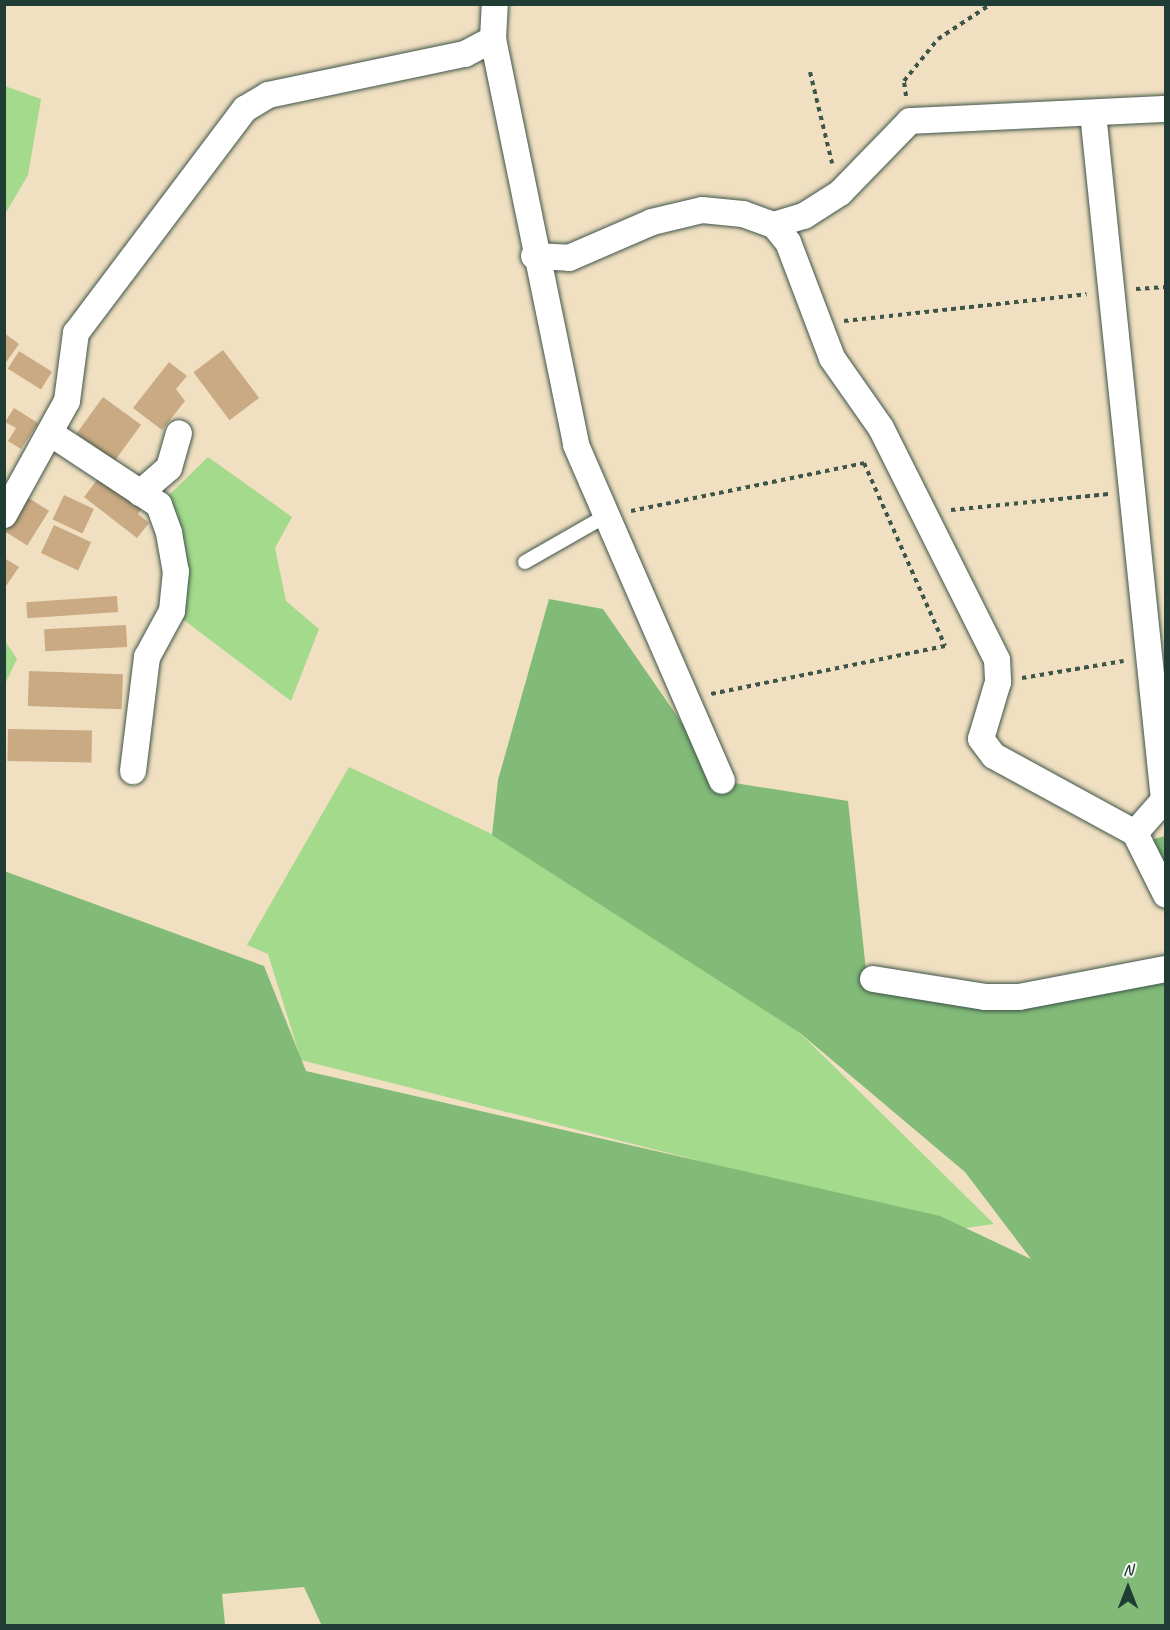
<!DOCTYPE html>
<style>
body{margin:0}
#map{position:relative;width:1170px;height:1630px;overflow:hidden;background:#f0dfc1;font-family:Caveat,sans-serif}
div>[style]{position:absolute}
.green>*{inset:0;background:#a3da8b}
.forest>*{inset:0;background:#82ba77}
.building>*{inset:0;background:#caaa83;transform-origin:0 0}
.path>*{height:4px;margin-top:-2px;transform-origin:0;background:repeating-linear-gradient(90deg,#3e5549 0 4.5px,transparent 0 9px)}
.roads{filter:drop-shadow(0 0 2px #3e5549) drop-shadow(0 0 2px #3e5549)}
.service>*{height:14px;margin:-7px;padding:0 7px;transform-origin:7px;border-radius:7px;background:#fff}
.minor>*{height:26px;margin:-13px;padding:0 13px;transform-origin:13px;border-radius:13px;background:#fff}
span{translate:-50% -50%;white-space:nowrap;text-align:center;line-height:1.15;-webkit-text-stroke:6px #f6f6f2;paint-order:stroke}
.frame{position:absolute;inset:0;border:6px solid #1f3d34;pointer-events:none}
.north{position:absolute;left:1098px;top:1558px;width:60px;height:60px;-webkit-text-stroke:4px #f6f6f2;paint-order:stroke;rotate:0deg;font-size:16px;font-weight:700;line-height:24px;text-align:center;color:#1f3d34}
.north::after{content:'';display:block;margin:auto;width:21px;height:27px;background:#1f3d34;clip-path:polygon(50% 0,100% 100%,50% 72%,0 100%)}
</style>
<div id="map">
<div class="green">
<i style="clip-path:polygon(5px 86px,41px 99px,28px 175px,5px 214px)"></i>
<i style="clip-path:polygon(208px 457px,292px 517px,275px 548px,286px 601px,319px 629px,291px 701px,172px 611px,159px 505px)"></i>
<i style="clip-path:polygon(5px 641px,17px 659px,5px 684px)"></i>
<i style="clip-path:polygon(349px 767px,524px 849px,800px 1033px,994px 1224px,965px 1228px,301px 1060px,268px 954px,247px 945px)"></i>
</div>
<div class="forest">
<i style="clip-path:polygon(549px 599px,603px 609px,722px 781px,848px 801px,867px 980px,990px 997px,1165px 966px,1165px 1625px,322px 1626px,304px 1587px,222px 1594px,225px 1625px,5px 1625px,4px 871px,264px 966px,306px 1071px,940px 1216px,1031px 1259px,965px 1172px,800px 1033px,492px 835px,498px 780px)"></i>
<i style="clip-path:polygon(1165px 836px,1165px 886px,1140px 843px)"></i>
</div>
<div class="building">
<i style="clip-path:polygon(4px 333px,19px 344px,4px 365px)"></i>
<i style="left:223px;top:350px;width:60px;height:37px;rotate:53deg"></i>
<i style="left:19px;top:351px;width:39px;height:21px;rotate:32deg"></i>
<i style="clip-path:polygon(169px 362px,187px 376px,176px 389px,185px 401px,162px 430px,133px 408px)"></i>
<i style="left:103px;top:397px;width:47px;height:45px;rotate:36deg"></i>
<i style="clip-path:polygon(14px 408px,38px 423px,21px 449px,8px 441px,16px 428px,5px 422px)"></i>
<i style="clip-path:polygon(100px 476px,142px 508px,138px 514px,149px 523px,137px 538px,84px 497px)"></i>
<i style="left:64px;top:495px;width:33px;height:27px;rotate:25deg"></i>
<i style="left:27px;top:497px;width:26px;height:41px;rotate:32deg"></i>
<i style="left:54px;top:525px;width:41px;height:31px;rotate:25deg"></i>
<i style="clip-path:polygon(4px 558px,19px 567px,6px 586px,4px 585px)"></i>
<i style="left:117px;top:596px;width:16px;height:91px;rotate:86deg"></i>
<i style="left:126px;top:625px;width:22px;height:82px;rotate:87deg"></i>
<i style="left:29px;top:671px;width:94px;height:35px;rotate:2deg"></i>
<i style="left:8px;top:729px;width:84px;height:32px;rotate:1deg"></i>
</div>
<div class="path">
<i style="left:810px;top:72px;width:94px;rotate:76.4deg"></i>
<i style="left:906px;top:96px;width:15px;rotate:-98deg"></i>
<i style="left:904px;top:81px;width:54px;rotate:-51deg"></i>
<i style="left:938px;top:39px;width:64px;rotate:-33.4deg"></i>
<i style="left:1136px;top:289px;width:30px;rotate:-4deg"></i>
<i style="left:844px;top:321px;width:244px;rotate:-6.3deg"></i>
<i style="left:951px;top:510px;width:158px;rotate:-5.8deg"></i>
<i style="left:631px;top:511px;width:238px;rotate:-11.6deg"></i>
<i style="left:864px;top:463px;width:200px;rotate:66.1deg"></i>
<i style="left:945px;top:646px;width:239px;rotate:168.4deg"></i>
<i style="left:1022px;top:678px;width:103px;rotate:-9.5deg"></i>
</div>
<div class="roads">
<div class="service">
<i style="left:525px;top:562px;width:91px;rotate:-29.7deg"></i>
</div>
<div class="minor">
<i style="left:493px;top:39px;width:414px;rotate:78.4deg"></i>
<i style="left:576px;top:445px;width:366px;rotate:66.5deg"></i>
<i style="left:1093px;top:113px;width:691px;rotate:84.1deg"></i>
<i style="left:1164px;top:800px;width:44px;rotate:131.3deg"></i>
<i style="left:774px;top:225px;width:31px;rotate:-17deg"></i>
<i style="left:804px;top:216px;width:43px;rotate:-32.6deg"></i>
<i style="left:840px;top:193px;width:100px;rotate:-45.8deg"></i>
<i style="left:910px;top:121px;width:256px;rotate:-2.7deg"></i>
<i style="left:534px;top:256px;width:35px;rotate:3deg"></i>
<i style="left:569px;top:258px;width:90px;rotate:-23.4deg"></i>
<i style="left:652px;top:222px;width:51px;rotate:-13.5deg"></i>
<i style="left:702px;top:210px;width:41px;rotate:5.6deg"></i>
<i style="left:743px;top:214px;width:33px;rotate:20deg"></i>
<i style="left:774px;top:225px;width:22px;rotate:51deg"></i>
<i style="left:788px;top:242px;width:124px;rotate:69.2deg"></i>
<i style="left:832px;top:358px;width:85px;rotate:55deg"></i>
<i style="left:881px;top:428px;width:259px;rotate:63.4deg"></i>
<i style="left:997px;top:660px;width:22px;rotate:87deg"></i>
<i style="left:998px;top:682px;width:59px;rotate:106.6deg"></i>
<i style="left:981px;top:739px;width:21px;rotate:53deg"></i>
<i style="left:994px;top:756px;width:161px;rotate:28.6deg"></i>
<i style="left:1135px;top:833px;width:69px;rotate:63.4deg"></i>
<i style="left:53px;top:435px;width:127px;rotate:33.4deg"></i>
<i style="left:159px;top:505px;width:30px;rotate:70deg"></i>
<i style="left:169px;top:533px;width:39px;rotate:80deg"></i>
<i style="left:176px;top:571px;width:40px;rotate:95.7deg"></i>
<i style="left:172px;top:611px;width:52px;rotate:118.5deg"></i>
<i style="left:147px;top:657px;width:115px;rotate:97deg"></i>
<i style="left:140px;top:493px;width:38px;rotate:-41deg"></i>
<i style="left:169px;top:468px;width:36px;rotate:-74deg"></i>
<i style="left:4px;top:515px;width:130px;rotate:-61.1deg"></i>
<i style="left:67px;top:401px;width:69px;rotate:-82.5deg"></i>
<i style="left:76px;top:333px;width:281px;rotate:-53deg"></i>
<i style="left:245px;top:109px;width:27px;rotate:-31deg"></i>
<i style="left:268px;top:95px;width:201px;rotate:-11.8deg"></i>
<i style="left:465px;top:54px;width:32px;rotate:-28deg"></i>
<i style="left:493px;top:39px;width:35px;rotate:-87deg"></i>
<i style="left:873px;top:979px;width:113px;rotate:9.1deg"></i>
<i style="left:985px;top:997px;width:34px"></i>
<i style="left:1019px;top:997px;width:150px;rotate:-10.8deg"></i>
</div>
</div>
<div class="frame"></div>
<div class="north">N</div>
</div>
